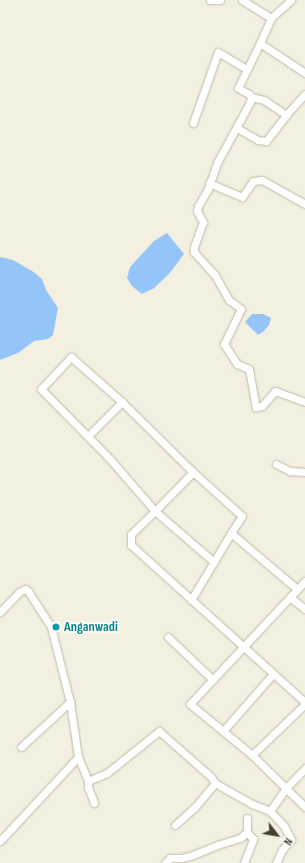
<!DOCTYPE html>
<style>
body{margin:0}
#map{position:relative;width:305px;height:863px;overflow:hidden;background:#f3f0e1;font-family:"Sofia Sans Condensed",sans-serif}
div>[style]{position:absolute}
.water>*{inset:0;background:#95c5f8}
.roads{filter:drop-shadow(0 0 1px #bfb9a4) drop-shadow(0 0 1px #bfb9a4)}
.minor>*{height:7px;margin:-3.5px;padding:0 3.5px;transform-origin:3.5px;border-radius:3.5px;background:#fff}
.dots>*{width:11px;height:11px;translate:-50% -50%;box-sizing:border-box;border:2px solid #fff;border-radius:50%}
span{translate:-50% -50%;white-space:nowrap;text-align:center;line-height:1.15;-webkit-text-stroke:3px #fff;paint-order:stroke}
.culture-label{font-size:14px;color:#0d838f;font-weight:700}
.left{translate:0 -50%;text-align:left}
.north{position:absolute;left:257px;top:815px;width:40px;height:40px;-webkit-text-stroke:3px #fff;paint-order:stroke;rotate:121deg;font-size:11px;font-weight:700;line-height:16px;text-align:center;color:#453f32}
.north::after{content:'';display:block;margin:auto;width:14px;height:18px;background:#453f32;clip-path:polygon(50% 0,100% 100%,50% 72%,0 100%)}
</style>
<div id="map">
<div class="water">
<i style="clip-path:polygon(167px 233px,184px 254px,169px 274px,154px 288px,142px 294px,132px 286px,127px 278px,130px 267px,154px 241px)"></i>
<i style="clip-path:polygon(0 257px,13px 260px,32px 271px,42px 279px,46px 290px,58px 308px,53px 335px,48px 339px,34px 341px,18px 353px,0 360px)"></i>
<i style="clip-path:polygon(252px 314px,263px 314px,271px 318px,269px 325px,264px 331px,258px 335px,245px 322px)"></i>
</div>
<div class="roads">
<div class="minor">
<i style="left:210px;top:0;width:10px"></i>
<i style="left:242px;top:0;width:34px;rotate:32deg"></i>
<i style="left:260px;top:43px;width:27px;rotate:-66deg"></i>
<i style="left:271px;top:18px;width:27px;rotate:-42deg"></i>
<i style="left:305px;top:73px;width:54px;rotate:-146.3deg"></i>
<i style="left:260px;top:43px;width:50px;rotate:116.1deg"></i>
<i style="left:238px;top:88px;width:13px;rotate:29deg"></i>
<i style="left:249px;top:94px;width:4px;rotate:56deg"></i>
<i style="left:251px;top:97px;width:5px;rotate:101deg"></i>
<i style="left:250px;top:102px;width:69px;rotate:118.4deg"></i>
<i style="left:217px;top:163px;width:28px;rotate:109deg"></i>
<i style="left:208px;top:189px;width:20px;rotate:120deg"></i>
<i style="left:198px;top:206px;width:5px;rotate:101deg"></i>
<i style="left:197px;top:211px;width:13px;rotate:61deg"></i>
<i style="left:203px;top:222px;width:27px;rotate:110deg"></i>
<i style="left:194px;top:247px;width:5px;rotate:90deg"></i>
<i style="left:194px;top:252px;width:31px;rotate:48deg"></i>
<i style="left:215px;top:275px;width:29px;rotate:61deg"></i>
<i style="left:229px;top:300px;width:15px;rotate:37deg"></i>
<i style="left:241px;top:309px;width:39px;rotate:116deg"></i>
<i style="left:224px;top:344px;width:24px;rotate:57deg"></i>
<i style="left:237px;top:364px;width:13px;rotate:23deg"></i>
<i style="left:249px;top:369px;width:39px;rotate:80deg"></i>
<i style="left:256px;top:407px;width:6px;rotate:-9deg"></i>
<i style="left:262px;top:406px;width:20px;rotate:-49deg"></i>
<i style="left:275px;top:391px;width:32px;rotate:20deg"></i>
<i style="left:251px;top:97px;width:13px;rotate:13deg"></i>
<i style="left:264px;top:100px;width:27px;rotate:34deg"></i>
<i style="left:193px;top:123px;width:75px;rotate:-70.6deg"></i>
<i style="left:218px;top:52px;width:33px;rotate:31deg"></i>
<i style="left:237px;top:128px;width:24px;rotate:30deg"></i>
<i style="left:258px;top:140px;width:8px;rotate:7deg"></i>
<i style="left:266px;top:141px;width:33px;rotate:-52deg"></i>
<i style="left:286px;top:115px;width:28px;rotate:-48deg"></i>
<i style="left:209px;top:183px;width:36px;rotate:23deg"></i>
<i style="left:242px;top:197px;width:19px;rotate:-55deg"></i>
<i style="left:253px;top:181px;width:9px;rotate:-6deg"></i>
<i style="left:262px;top:180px;width:49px;rotate:29.2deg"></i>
<i style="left:88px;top:436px;width:48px;rotate:-45deg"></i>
<i style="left:276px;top:464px;width:16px;rotate:27deg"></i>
<i style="left:290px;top:471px;width:15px;rotate:4deg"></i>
<i style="left:193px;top:472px;width:66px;rotate:41.9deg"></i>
<i style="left:242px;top:516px;width:20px;rotate:123deg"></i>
<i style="left:231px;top:533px;width:87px;rotate:40.3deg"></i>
<i style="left:214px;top:562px;width:78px;rotate:-139.2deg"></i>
<i style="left:155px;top:511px;width:70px;rotate:-131deg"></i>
<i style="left:109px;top:458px;width:97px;rotate:-134.6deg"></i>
<i style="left:41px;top:389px;width:44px;rotate:-46.8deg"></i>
<i style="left:71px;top:357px;width:68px;rotate:41.4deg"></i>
<i style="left:122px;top:402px;width:100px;rotate:44.6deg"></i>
<i style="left:193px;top:472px;width:54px;rotate:134.3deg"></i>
<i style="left:155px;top:511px;width:33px;rotate:136deg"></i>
<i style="left:131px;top:534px;width:11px;rotate:90deg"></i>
<i style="left:131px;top:545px;width:234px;rotate:42.1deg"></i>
<i style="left:305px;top:581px;width:168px;rotate:133.1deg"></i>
<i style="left:190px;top:704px;width:80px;rotate:39.4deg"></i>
<i style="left:252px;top:755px;width:74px;rotate:44.5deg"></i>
<i style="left:290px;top:597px;width:19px;rotate:39deg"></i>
<i style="left:191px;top:600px;width:78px;rotate:-59.2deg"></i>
<i style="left:0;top:612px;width:28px;rotate:-46deg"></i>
<i style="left:19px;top:592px;width:7px;rotate:-27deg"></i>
<i style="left:25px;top:589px;width:4px;rotate:34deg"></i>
<i style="left:28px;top:591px;width:43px;rotate:57.4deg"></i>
<i style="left:51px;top:627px;width:77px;rotate:75.8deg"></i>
<i style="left:70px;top:702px;width:56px;rotate:81.7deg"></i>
<i style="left:78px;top:757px;width:26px;rotate:67deg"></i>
<i style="left:88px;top:781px;width:6px;rotate:90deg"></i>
<i style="left:88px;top:787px;width:17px;rotate:69deg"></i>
<i style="left:168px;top:637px;width:62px;rotate:43.7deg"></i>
<i style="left:223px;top:731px;width:76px;rotate:-48.7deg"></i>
<i style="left:21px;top:747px;width:67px;rotate:-42.6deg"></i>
<i style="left:252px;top:755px;width:74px;rotate:-43.9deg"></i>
<i style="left:88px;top:781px;width:21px;rotate:-23deg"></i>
<i style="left:107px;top:773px;width:67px;rotate:-38.9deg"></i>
<i style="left:159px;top:731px;width:69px;rotate:41.5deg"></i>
<i style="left:211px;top:777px;width:7px;rotate:56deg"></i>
<i style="left:215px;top:783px;width:43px;rotate:29.6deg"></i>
<i style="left:252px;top:804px;width:19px;rotate:21deg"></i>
<i style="left:270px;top:811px;width:21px;rotate:47deg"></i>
<i style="left:284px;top:826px;width:15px;rotate:62deg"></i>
<i style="left:291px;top:839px;width:14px;rotate:129deg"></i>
<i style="left:282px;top:850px;width:14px;rotate:115deg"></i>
<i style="left:270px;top:811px;width:28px;rotate:-55deg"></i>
<i style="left:286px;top:788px;width:28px;rotate:-46deg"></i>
<i style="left:175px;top:825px;width:27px;rotate:-42deg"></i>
<i style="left:195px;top:807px;width:31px;rotate:-50deg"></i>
<i style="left:0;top:841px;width:115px;rotate:-47.1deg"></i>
<i style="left:165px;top:863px;width:7px;rotate:-45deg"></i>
<i style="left:170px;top:858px;width:11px"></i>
<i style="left:181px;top:858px;width:9px;rotate:-13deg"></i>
<i style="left:190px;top:856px;width:29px;rotate:-22deg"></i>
<i style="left:217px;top:845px;width:24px;rotate:-17deg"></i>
<i style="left:240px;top:838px;width:9px;rotate:-41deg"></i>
<i style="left:247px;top:832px;width:14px;rotate:-90deg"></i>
<i style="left:244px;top:863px;width:26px;rotate:-69deg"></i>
<i style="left:253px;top:839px;width:9px;rotate:-131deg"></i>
</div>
</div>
<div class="dots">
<i style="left:56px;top:627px;background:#0f9aa8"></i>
</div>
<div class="culture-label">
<span class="left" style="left:64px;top:627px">Anganwadi</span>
</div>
<div class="north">N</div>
</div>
